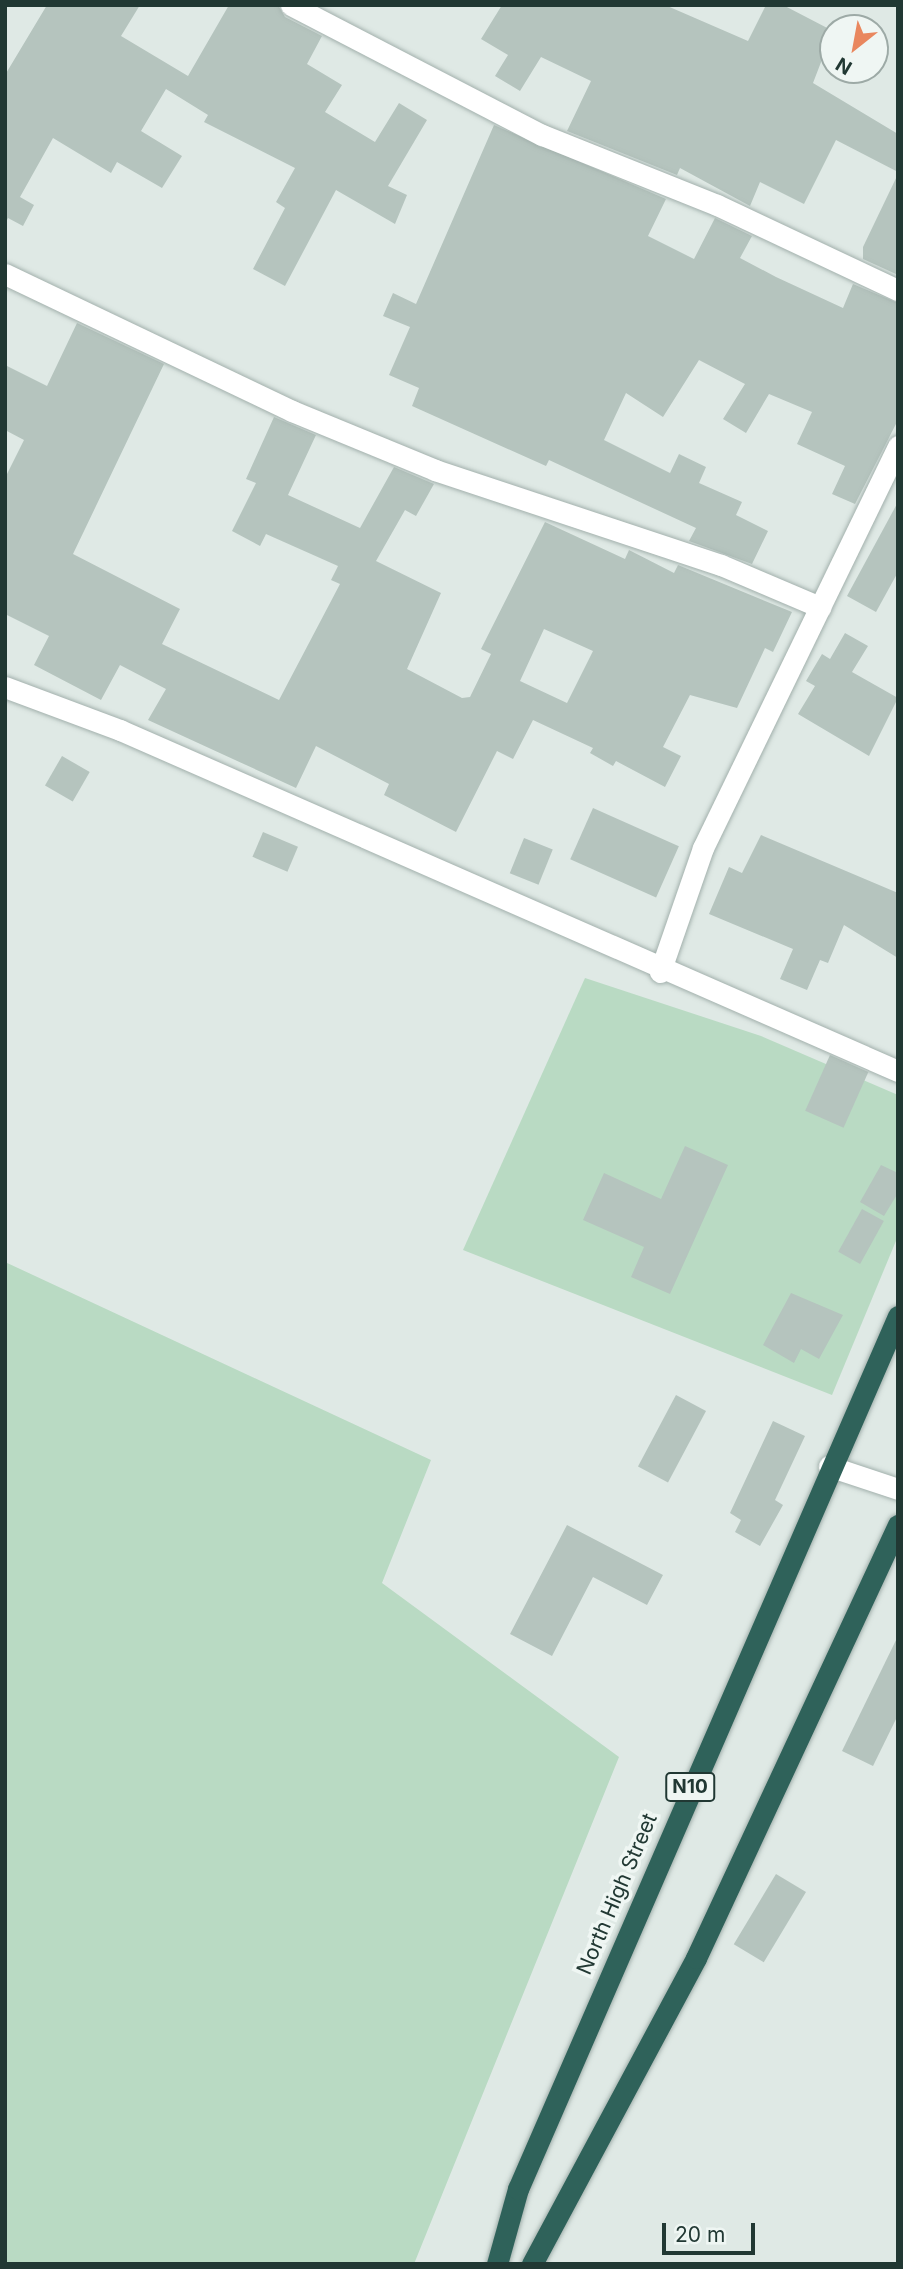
<!DOCTYPE html>
<style>
body{margin:0}
#map{position:relative;width:903px;height:2269px;overflow:hidden;background:#dfe9e5;font-family:Inter,sans-serif}
div>[style]{position:absolute}
.green>*{inset:0;background:#b9dac3}
.building>*{inset:0;background:#b5c4be;transform-origin:0 0}
.roads{filter:drop-shadow(0 0 2px #a2b0ac) drop-shadow(0 0 2px #a2b0ac)}
.minor>*{height:21px;margin:-10.5px;padding:0 10.5px;transform-origin:10.5px;border-radius:10.5px;background:#fff}
.highway>*{height:21px;margin:-10.5px;padding:0 10.5px;transform-origin:10.5px;border-radius:10.5px;background:#2f625a}
span{translate:-50% -50%;white-space:nowrap;text-align:center;line-height:1.15;-webkit-text-stroke:7px #eff6f3;paint-order:stroke}
.shield-label span{padding:2px 5px;background:#eff6f3;border:2px solid;border-radius:5px;-webkit-text-stroke-width:0}
.shield-label{font-size:19px;color:#213833;font-weight:700}
.street-label{font-size:21px;color:#213833}
.frame{position:absolute;inset:0;border:7px solid #213833;pointer-events:none}
.north{position:absolute;left:819px;top:14px;width:70px;height:70px;box-sizing:border-box;background:#eff6f3;border:2px solid #9daaa6;border-radius:50%;rotate:211deg;font-size:19px;font-weight:700;line-height:28px;text-align:center;color:#213833}
.north::after{content:'';display:block;margin:auto;width:24px;height:32px;background:#e9875e;clip-path:polygon(50% 0,100% 100%,50% 72%,0 100%)}
.scale{position:absolute;left:662px;top:2223px;width:93px;height:32px;box-sizing:border-box;border:4px solid #213833;border-top:0;padding-left:9px;font-size:21px;line-height:24px;white-space:nowrap;color:#213833;-webkit-text-stroke:5px #eff6f3;paint-order:stroke}
</style>
<div id="map">
<div class="green">
<i style="clip-path:polygon(585px 978px,761px 1036px,898px 1095px,898px 1236px,832px 1395px,463px 1250px)"></i>
<i style="clip-path:polygon(5px 1262px,431px 1460px,382px 1583px,619px 1757px,414px 2264px,5px 2264px)"></i>
</div>
<div class="building">
<i style="clip-path:polygon(47px 5px,140px 5px,121px 36px,188px 76px,229px 5px,278px 5px,285px 17px,322px 36px,307px 64px,342px 85px,325px 112px,375px 142px,399px 103px,427px 120px,388px 186px,407px 195px,395px 224px,336px 190px,285px 286px,253px 269px,285px 208px,276px 202px,295px 168px,204px 122px,208px 115px,166px 89px,141px 131px,182px 156px,162px 188px,117px 162px,111px 173px,53px 138px,20px 197px,34px 205px,23px 226px,8px 218px,5px 224px,5px 75px)"></i>
<i style="clip-path:polygon(502px 5px,665px 5px,748px 41px,766px 5px,783px 5px,833px 31px,813px 83px,898px 134px,898px 172px,836px 140px,804px 204px,760px 182px,750px 206px,680px 168px,677px 175px,567px 131px,591px 81px,541px 57px,520px 91px,495px 76px,508px 55px,481px 39px)"></i>
<i style="clip-path:polygon(494px 125px,666px 199px,648px 236px,694px 259px,715px 218px,752px 236px,740px 258px,776px 277px,843px 308px,853px 284px,898px 303px,898px 420px,855px 504px,832px 494px,845px 466px,797px 444px,812px 412px,769px 394px,746px 433px,723px 419px,745px 384px,699px 360px,663px 417px,626px 393px,604px 440px,670px 473px,679px 454px,706px 467px,699px 483px,742px 502px,736px 515px,768px 531px,752px 564px,689px 541px,696px 528px,549px 460px,546px 466px,412px 406px,419px 388px,389px 375px,410px 327px,383px 316px,393px 293px,416px 304px)"></i>
<i style="clip-path:polygon(898px 174px,898px 275px,863px 259px,863px 247px)"></i>
<i style="clip-path:polygon(evenodd,77px 323px,164px 364px,73px 554px,180px 609px,162px 644px,279px 700px,340px 584px,331px 580px,338px 566px,266px 534px,260px 546px,232px 531px,256px 483px,246px 479px,274px 417px,316px 435px,288px 495px,360px 528px,394px 467px,434px 484px,416px 516px,405px 510px,376px 561px,441px 593px,407px 669px,462px 698px,470px 697px,491px 654px,481px 649px,545px 522px,625px 559px,629px 550px,674px 573px,678px 565px,792px 612px,773px 652px,765px 648px,737px 708px,690px 695px,663px 747px,681px 756px,665px 787px,616px 761px,613px 766px,590px 753px,593px 748px,533px 720px,513px 759px,497px 751px,456px 832px,384px 795px,389px 784px,316px 746px,296px 788px,148px 720px,166px 689px,120px 665px,101px 700px,34px 665px,49px 636px,5px 614px,5px 478px,24px 440px,5px 430px,5px 365px,47px 386px,77px 323px,544px 629px,593px 651px,567px 703px,520px 681px,544px 629px)"></i>
<i style="clip-path:polygon(898px 502px,898px 572px,876px 612px,847px 596px)"></i>
<i style="clip-path:polygon(845px 633px,868px 646px,852px 672px,898px 698px,869px 756px,798px 714px,815px 686px,806px 681px,822px 654px,830px 659px)"></i>
<i style="left:62px;top:756px;width:32px;height:34px;rotate:30deg"></i>
<i style="left:593px;top:808px;width:94px;height:56px;rotate:24deg"></i>
<i style="left:263px;top:832px;width:38px;height:27px;rotate:23deg"></i>
<i style="clip-path:polygon(761px 835px,898px 893px,898px 958px,844px 925px,828px 963px,820px 960px,807px 990px,780px 979px,793px 949px,709px 914px,729px 867px,742px 873px)"></i>
<i style="left:524px;top:838px;width:31px;height:38px;rotate:22deg"></i>
<i style="left:830px;top:1055px;width:42px;height:61px;rotate:24deg"></i>
<i style="clip-path:polygon(685px 1146px,728px 1165px,670px 1294px,631px 1277px,644px 1247px,583px 1220px,604px 1173px,661px 1199px)"></i>
<i style="clip-path:polygon(881px 1165px,898px 1173px,898px 1193px,884px 1216px,860px 1202px)"></i>
<i style="left:862px;top:1209px;width:25px;height:49px;rotate:29deg"></i>
<i style="clip-path:polygon(791px 1293px,843px 1315px,819px 1359px,801px 1349px,794px 1363px,763px 1345px)"></i>
<i style="left:676px;top:1395px;width:34px;height:81px;rotate:28deg"></i>
<i style="clip-path:polygon(773px 1421px,805px 1436px,775px 1500px,783px 1505px,760px 1546px,735px 1532px,741px 1520px,730px 1513px)"></i>
<i style="clip-path:polygon(567px 1525px,663px 1575px,647px 1605px,593px 1577px,552px 1656px,510px 1634px)"></i>
<i style="clip-path:polygon(898px 1636px,898px 1715px,873px 1766px,842px 1751px)"></i>
<i style="left:776px;top:1874px;width:35px;height:82px;rotate:31deg"></i>
</div>
<div class="roads">
<div class="minor">
<i style="left:291px;top:5px;width:283px;rotate:27.4deg"></i>
<i style="left:542px;top:135px;width:188px;rotate:21.8deg"></i>
<i style="left:717px;top:205px;width:200px;rotate:25.2deg"></i>
<i style="left:5px;top:274px;width:318px;rotate:25.5deg"></i>
<i style="left:292px;top:411px;width:155px;rotate:22.4deg"></i>
<i style="left:435px;top:470px;width:301px;rotate:18.4deg"></i>
<i style="left:721px;top:565px;width:108px;rotate:23deg"></i>
<i style="left:5px;top:687px;width:123px;rotate:20.5deg"></i>
<i style="left:120px;top:730px;width:849px;rotate:23.67deg"></i>
<i style="left:660px;top:972px;width:131px;rotate:-70.9deg"></i>
<i style="left:703px;top:848px;width:447px;rotate:-64.1deg"></i>
<i style="left:829px;top:1466px;width:73px;rotate:18.4deg"></i>
</div>
<div class="highway">
<i style="left:497px;top:2264px;width:78px;rotate:-74.4deg"></i>
<i style="left:518px;top:2189px;width:952px;rotate:-66.48deg"></i>
<i style="left:532px;top:2264px;width:347px;rotate:-61.8deg"></i>
<i style="left:696px;top:1958px;width:478px;rotate:-65deg"></i>
</div>
</div>
<div class="shield-label">
<span style="left:690px;top:1787px">N10</span>
</div>
<div class="street-label">
<span style="left:617px;top:1894px;rotate:-67deg">North High Street</span>
</div>
<div class="frame"></div>
<div class="north">N</div>
<div class="scale">20 m</div>
</div>
